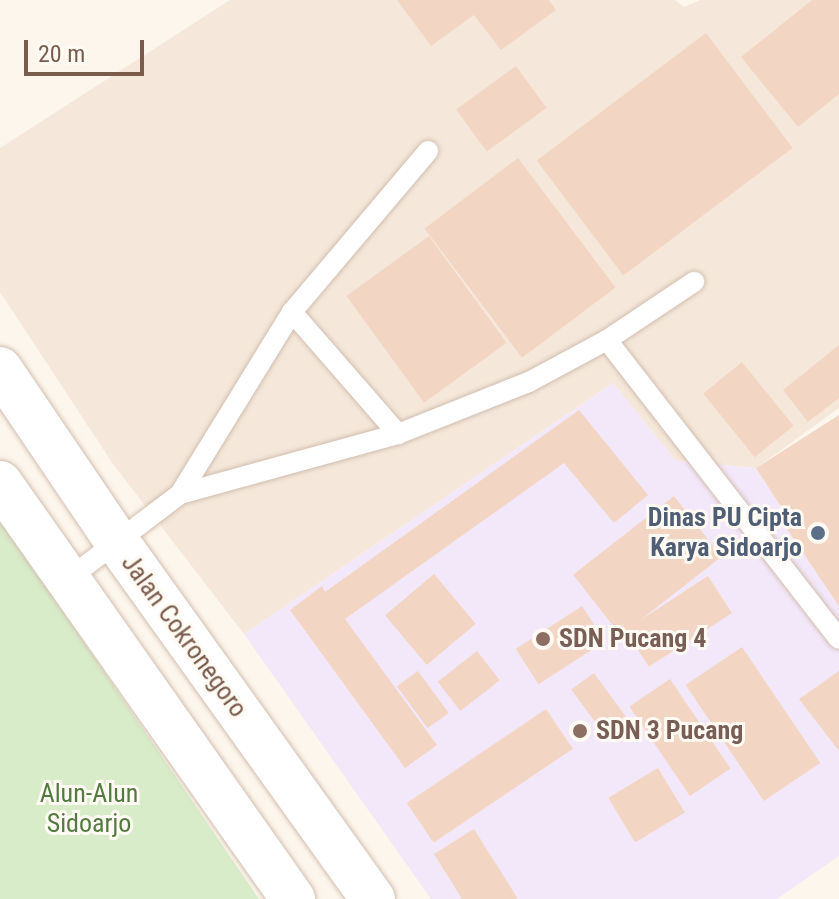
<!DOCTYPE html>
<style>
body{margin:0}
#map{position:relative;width:839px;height:899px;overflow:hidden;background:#fdf6ec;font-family:"Roboto Condensed",sans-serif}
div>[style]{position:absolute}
.residential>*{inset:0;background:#f5e8da}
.education>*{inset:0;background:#f3e8fa}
.green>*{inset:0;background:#d8ecc9}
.building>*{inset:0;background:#f3d5c3;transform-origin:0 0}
.roads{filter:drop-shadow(0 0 2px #d1beb0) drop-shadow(0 0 2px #d1beb0)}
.service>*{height:20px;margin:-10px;padding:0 10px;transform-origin:10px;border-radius:10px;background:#fff}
.tertiary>*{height:44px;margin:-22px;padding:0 22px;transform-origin:22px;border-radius:22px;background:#fff}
.dots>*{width:22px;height:22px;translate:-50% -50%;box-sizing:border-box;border:4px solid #fffaf3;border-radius:50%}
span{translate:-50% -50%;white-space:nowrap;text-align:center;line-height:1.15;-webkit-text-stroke:6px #fffaf3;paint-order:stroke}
.service-label{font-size:26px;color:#4e5e75;font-weight:700}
.right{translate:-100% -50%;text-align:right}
.street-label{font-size:26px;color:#7a5c4d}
.education-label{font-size:26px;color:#785e54;font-weight:700}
.left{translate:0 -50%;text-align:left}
.park-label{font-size:26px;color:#537a41}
.scale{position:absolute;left:24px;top:40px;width:120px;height:36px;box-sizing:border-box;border:4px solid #7a5c4d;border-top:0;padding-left:10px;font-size:24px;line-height:28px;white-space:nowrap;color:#7a5c4d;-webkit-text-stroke:6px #fffaf3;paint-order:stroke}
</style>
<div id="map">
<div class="residential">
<i style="clip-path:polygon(230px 0,675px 0,684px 7px,700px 0,839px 0,839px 408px,756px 468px,676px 461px,613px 383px,244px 634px,113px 464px,0 292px,0 148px)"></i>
</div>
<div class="education">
<i style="clip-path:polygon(613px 383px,676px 461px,756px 468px,839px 598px,839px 856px,777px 899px,431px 899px,244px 634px)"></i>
</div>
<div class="green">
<i style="clip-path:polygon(0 519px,259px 899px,0 899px)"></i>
</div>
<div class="building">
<i style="clip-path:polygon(397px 0,549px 0,556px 10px,501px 50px,474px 15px,431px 46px)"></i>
<i style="clip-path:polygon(812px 0,839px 0,839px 94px,798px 127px,741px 57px)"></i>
<i style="left:706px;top:33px;width:144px;height:212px;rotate:53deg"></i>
<i style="left:516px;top:66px;width:52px;height:74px;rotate:54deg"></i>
<i style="left:518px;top:158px;width:162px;height:117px;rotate:53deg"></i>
<i style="left:429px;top:236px;width:132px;height:102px;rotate:54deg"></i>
<i style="clip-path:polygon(839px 345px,839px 398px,808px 422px,783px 390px)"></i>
<i style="left:742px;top:362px;width:82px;height:50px;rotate:51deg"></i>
<i style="clip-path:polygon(579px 410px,648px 495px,614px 523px,564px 463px,345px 619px,437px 745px,405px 768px,290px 610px,322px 586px,325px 592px)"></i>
<i style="clip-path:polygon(839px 415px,839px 606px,781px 520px,787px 516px,756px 468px)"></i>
<i style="left:674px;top:496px;width:77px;height:128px;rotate:52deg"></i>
<i style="left:434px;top:574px;width:65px;height:64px;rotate:50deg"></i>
<i style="left:708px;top:576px;width:44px;height:99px;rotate:57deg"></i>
<i style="left:582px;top:606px;width:42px;height:79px;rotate:57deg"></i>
<i style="left:742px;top:647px;width:140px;height:68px;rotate:56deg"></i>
<i style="left:477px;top:651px;width:37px;height:50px;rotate:52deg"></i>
<i style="left:418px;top:671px;width:52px;height:26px;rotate:54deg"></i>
<i style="clip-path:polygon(839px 671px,839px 751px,799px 699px)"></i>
<i style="left:594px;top:673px;width:57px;height:28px;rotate:54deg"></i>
<i style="left:670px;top:679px;width:108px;height:49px;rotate:56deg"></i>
<i style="left:546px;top:709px;width:48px;height:168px;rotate:56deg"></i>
<i style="left:658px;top:768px;width:52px;height:58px;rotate:59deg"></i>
<i style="clip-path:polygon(474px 829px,518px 899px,462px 899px,434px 854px)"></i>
</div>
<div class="roads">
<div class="service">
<i style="left:292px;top:312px;width:162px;rotate:49deg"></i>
<i style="left:607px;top:340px;width:105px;rotate:-33.7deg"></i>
<i style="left:180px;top:494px;width:226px;rotate:-15.4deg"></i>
<i style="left:398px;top:434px;width:141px;rotate:-21.7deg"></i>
<i style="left:529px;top:382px;width:89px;rotate:-28.3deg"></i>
<i style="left:607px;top:340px;width:378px;rotate:52.2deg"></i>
<i style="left:68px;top:579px;width:141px;rotate:-37.2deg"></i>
<i style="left:180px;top:494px;width:214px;rotate:-58.4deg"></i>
<i style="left:292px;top:312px;width:211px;rotate:-49.8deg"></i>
</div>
<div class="tertiary">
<i style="left:0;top:369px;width:210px;rotate:55.9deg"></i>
<i style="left:118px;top:543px;width:438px;rotate:54.4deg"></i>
<i style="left:0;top:483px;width:509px;rotate:54.84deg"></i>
</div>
</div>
<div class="dots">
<i style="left:818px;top:533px;background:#5c6f8a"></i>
<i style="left:543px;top:639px;background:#8d6e63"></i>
<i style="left:580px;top:731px;background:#8d6e63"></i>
</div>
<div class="service-label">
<span class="right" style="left:802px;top:533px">Dinas PU Cipta<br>Karya Sidoarjo</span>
</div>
<div class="street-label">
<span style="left:184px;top:636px;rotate:54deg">Jalan Cokronegoro</span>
</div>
<div class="education-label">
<span class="left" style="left:559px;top:639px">SDN Pucang 4</span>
<span class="left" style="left:596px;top:731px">SDN 3 Pucang</span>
</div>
<div class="park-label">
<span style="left:89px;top:809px">Alun-Alun<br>Sidoarjo</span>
</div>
<div class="scale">20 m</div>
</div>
